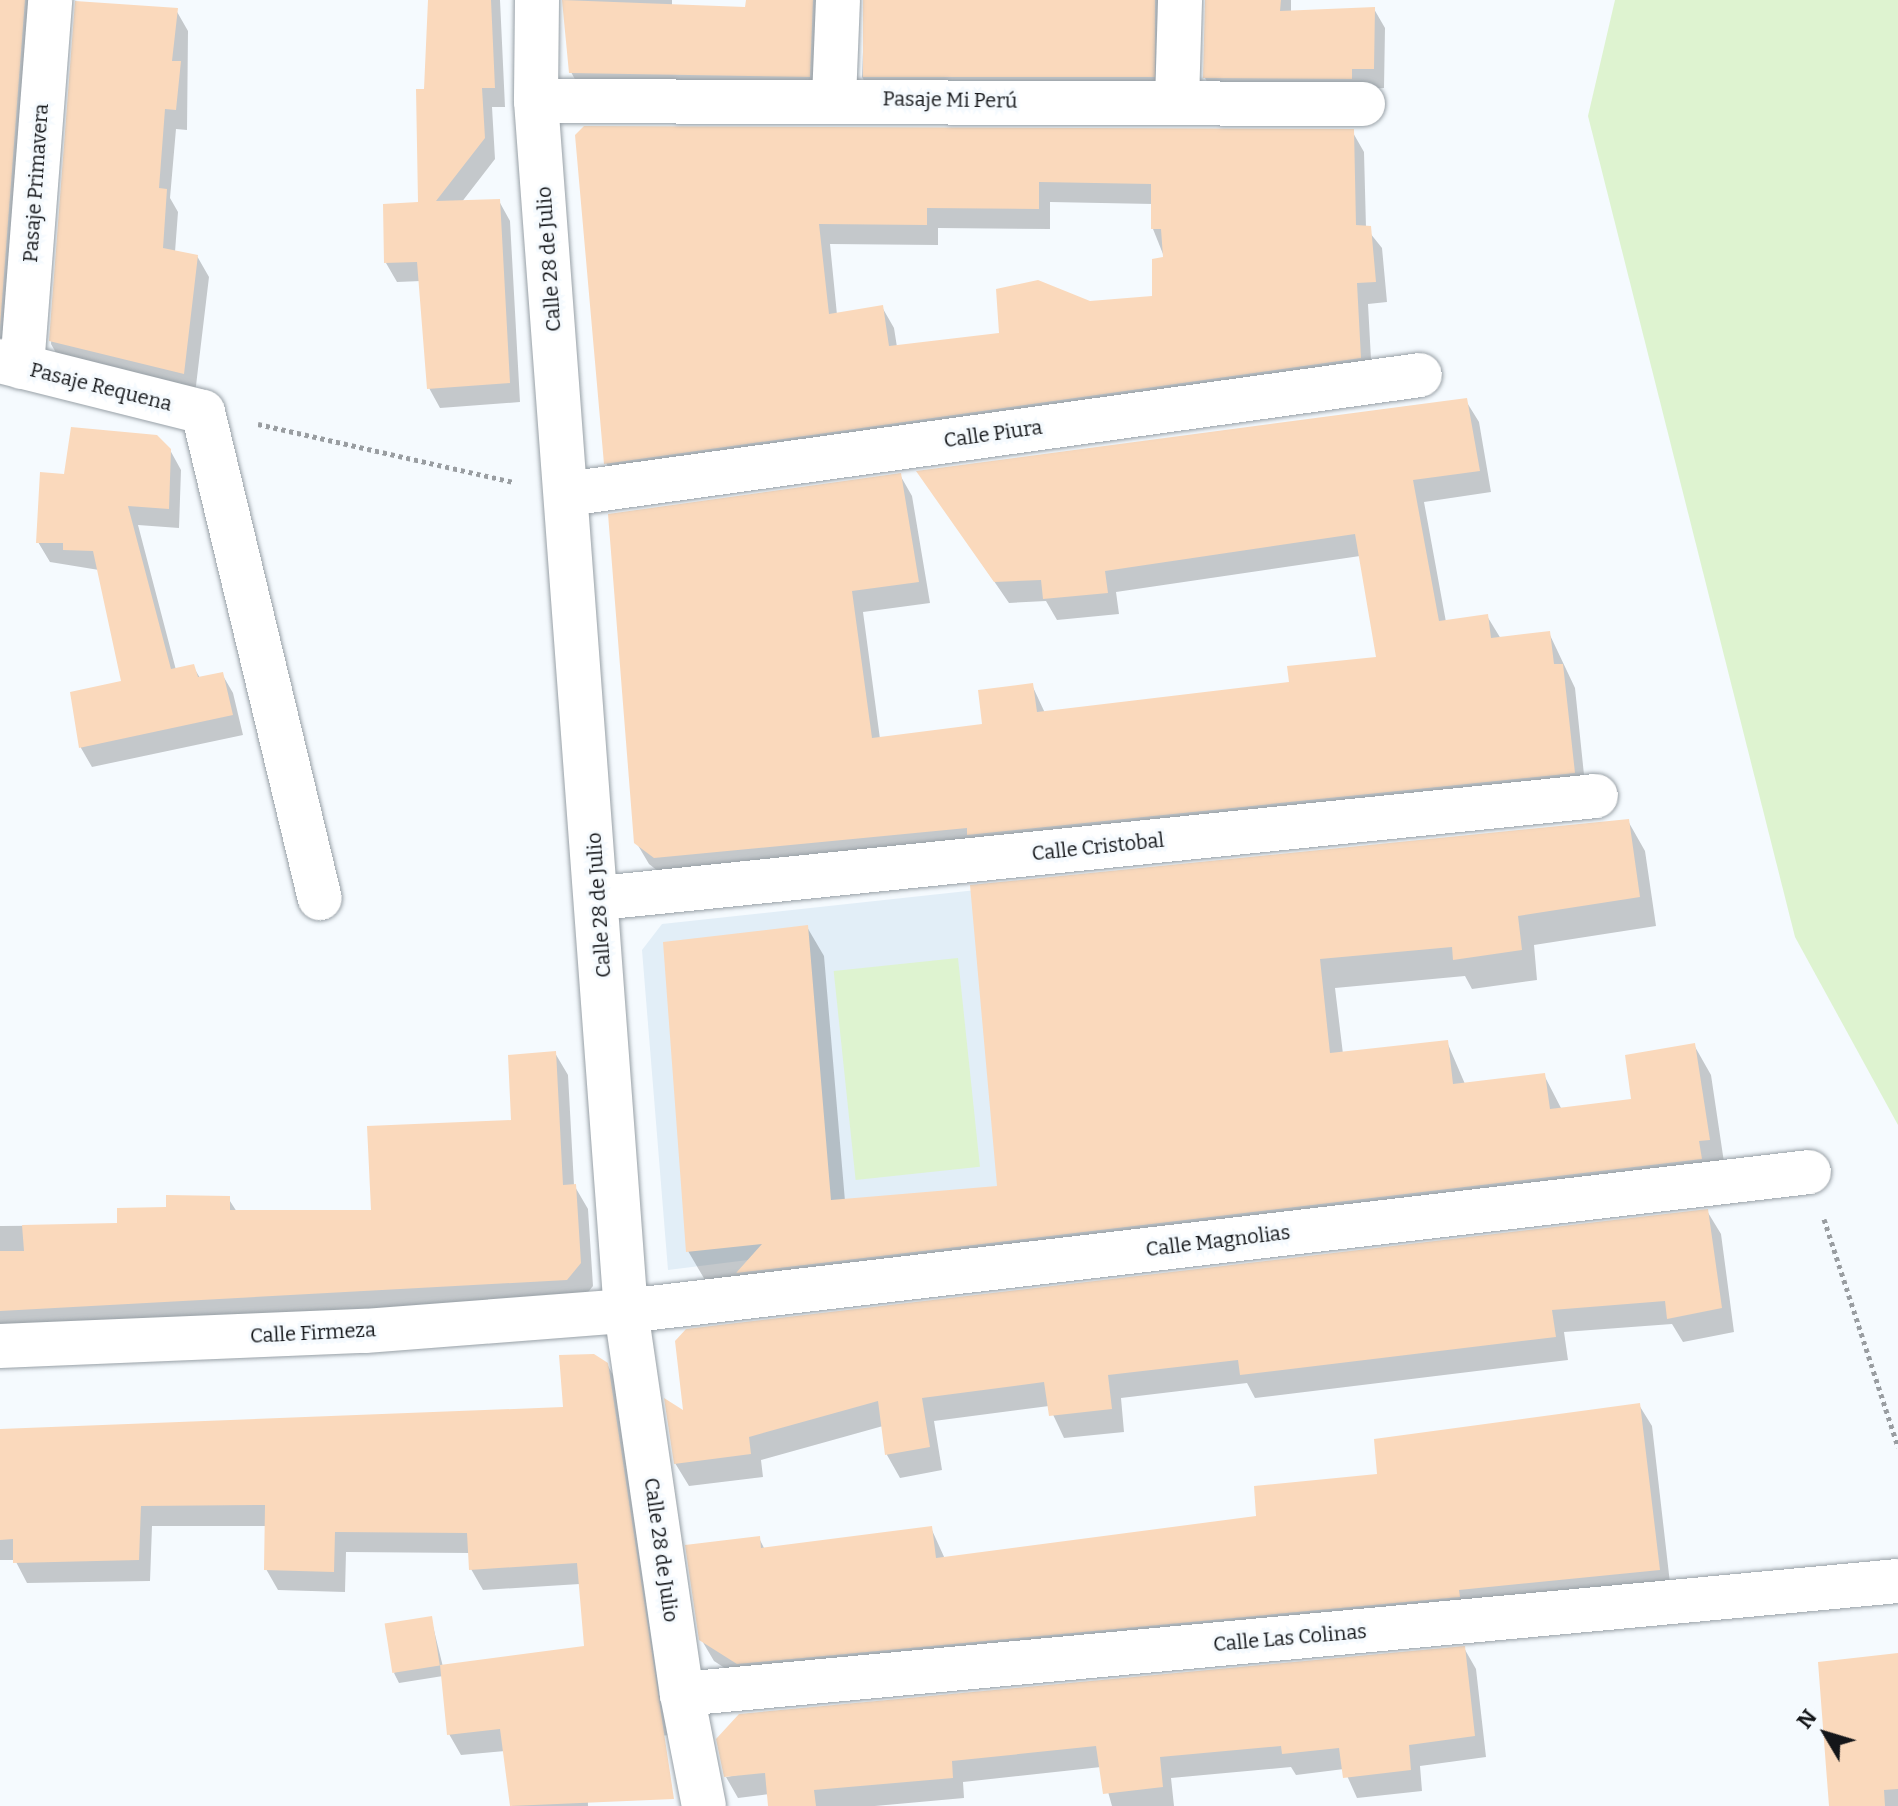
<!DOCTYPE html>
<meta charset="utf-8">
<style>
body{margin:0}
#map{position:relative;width:1898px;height:1806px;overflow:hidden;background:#f5fafe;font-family:Bitter,serif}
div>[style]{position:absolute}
.built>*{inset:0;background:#e2eef7}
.green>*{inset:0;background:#def3d0;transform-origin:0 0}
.shadow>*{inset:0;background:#0003}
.building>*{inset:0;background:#fad9bc;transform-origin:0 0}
.path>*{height:5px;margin-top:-2.5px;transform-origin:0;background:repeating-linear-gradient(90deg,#999da1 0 4px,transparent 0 8px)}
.roads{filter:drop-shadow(0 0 2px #98a0a6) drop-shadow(0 0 2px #98a0a6)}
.minor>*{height:44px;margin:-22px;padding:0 22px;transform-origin:22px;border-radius:22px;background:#fff}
span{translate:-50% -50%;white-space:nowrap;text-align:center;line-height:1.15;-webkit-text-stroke:6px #f5fafe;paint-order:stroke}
.street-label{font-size:20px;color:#141619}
.north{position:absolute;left:1786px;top:1694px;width:80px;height:80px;-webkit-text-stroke:6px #f5fafe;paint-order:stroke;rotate:308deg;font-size:22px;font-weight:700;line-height:32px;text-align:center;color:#141619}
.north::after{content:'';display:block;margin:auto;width:28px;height:36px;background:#141619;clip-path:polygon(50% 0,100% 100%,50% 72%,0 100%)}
</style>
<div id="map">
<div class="built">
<i style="clip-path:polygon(1170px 869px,1200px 1203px,668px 1270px,642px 950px,662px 924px)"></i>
</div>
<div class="green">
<i style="clip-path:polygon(1615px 0,1898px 0,1898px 1125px,1795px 937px,1588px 116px)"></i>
<i style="left:958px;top:958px;width:210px;height:125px;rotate:84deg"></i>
</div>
<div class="shadow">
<i style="clip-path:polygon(0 0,42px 0,12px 355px,0 352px)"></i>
<i style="clip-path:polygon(430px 0,500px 0,505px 107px,492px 107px,495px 159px,461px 203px,499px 201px,510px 221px,520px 402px,440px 408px,429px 388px,421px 281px,397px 282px,386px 263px,420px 204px)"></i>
<i style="clip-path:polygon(564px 0,672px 0,672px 7px,747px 9px,748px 0,835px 0,820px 96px,582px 92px,571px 72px)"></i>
<i style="clip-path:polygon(865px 0,1177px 0,1163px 97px,873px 96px,862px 77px)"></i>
<i style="clip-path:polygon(1207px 0,1291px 0,1291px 12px,1374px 9px,1385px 28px,1384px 88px,1216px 97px,1205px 78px)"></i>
<i style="clip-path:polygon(77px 3px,176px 10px,188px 31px,187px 130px,176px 129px,170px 198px,178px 212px,175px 252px,197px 256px,209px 277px,195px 394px,63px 365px,51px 344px)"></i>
<i style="clip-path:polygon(evenodd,1352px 131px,1364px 152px,1366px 228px,1382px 248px,1387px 302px,1368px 304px,1372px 378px,618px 484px,606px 463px,577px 136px,1352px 131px,1050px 202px,1153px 204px,1153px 229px,1165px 259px,1154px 298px,1090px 303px,1002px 335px,897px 347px,894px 328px,882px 307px,837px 315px,830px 244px,938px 245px,938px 228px,1050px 229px,1050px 202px)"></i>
<i style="clip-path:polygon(1466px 401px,1479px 422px,1491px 492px,1424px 502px,1446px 622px,1487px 616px,1501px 639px,1549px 633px,1575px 688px,1586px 794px,668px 879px,649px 864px,636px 842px,900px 475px,912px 496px,930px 603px,863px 612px,880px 739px,984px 726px,1032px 685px,1045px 713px,1291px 684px,1379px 659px,1360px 556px,1116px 592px,1119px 614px,1057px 620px,1046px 601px,1009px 603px,919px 472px)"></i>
<i style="clip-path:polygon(170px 450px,181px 470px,179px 528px,138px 525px,176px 670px,193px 666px,200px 678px,222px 674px,233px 693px,243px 735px,92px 767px,81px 748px,72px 694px,124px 682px,99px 570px,50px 562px,38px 542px,66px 476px)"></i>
<i style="clip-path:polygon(1628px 821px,1645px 851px,1656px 926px,1534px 945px,1537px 980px,1472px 989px,1465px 976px,1335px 988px,1343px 1054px,1447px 1042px,1465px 1084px,1544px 1075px,1562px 1110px,1633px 1100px,1694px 1045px,1711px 1075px,1725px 1169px,705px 1280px,688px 1251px,807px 927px,824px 956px,845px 1201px,999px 1188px,972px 887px)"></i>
<i style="clip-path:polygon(555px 1053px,568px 1075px,574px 1185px,588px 1209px,593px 1286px,580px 1302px,0 1333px,0 1226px,120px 1225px,168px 1208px,228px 1198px,237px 1212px,373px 1212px,513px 1122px)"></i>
<i style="clip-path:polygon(1707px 1211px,1721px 1234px,1734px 1332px,1683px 1342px,1672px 1324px,1564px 1332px,1568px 1360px,1255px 1398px,1247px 1383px,1121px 1398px,1124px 1432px,1064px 1438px,1049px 1406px,934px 1421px,942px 1470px,900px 1478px,887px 1455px,883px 1426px,761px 1460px,763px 1477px,689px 1486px,675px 1463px,685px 1414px)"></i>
<i style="clip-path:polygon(607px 1364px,619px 1386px,671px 1735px,587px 1741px,588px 1806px,512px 1806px,505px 1751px,461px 1755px,449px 1734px,443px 1676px,399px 1683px,394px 1673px,431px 1618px,443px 1667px,586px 1648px,580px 1584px,483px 1590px,471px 1569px,470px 1553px,346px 1552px,345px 1592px,278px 1590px,266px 1569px,267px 1526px,152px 1526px,150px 1581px,27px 1583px,15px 1560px,0 1560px,0 1432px,565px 1409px)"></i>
<i style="clip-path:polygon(1639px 1405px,1652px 1426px,1671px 1592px,751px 1685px,714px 1661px,701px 1639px,759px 1538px,765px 1550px,931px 1528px,945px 1559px,1258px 1518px)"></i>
<i style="clip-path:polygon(1464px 1648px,1476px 1669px,1486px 1757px,1420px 1766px,1422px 1791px,1357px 1798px,1344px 1769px,1296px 1775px,1291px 1767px,1171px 1778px,1174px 1806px,1112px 1806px,1101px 1767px,963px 1782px,964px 1798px,875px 1806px,770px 1806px,769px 1794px,738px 1798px,726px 1777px)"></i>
<i style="clip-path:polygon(1898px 1655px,1898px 1806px,1832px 1806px)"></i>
</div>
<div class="building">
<i style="clip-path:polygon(0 0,25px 0,0 327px)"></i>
<i style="clip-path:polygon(428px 0,491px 0,495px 88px,482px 88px,485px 138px,436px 201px,500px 199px,510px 383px,427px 389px,417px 262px,384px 263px,383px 204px,418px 202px,416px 89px,424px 89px)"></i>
<i style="clip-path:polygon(562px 0,745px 7px,746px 0,813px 0,810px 77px,569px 73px)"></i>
<i style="left:863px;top:0;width:292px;height:77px"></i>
<i style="clip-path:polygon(1205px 0,1281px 0,1280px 11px,1375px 7px,1374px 69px,1352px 69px,1352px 79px,1203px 78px)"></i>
<i style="clip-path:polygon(75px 1px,178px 8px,172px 61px,181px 61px,176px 110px,165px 109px,159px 188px,167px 189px,163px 248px,198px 255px,184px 374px,49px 341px)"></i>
<i style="clip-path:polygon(evenodd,584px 126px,1354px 129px,1356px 225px,1371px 226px,1376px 282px,1357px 283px,1361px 358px,604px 464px,575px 135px,584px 126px,1039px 182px,1151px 184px,1151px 229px,1161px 229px,1163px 257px,1152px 259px,1152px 296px,1090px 301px,1038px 280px,996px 289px,999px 333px,889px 346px,883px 305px,829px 314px,819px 224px,927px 225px,927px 208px,1039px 209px,1039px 182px)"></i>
<i style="clip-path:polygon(1467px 398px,1480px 471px,1413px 480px,1439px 621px,1488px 614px,1491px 638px,1550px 631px,1554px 664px,1563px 664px,1575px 773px,967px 835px,967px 828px,654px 858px,634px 843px,608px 514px,901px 473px,919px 582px,852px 591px,872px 738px,982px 724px,978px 690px,1033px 683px,1037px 712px,1289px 682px,1287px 666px,1376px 657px,1355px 534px,1105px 571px,1108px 593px,1043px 599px,1041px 580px,994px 582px,916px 471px)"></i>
<i style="clip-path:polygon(71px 427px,157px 435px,171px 449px,169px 509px,128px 506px,171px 669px,194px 664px,198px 677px,223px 672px,233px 715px,79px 748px,70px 692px,121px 681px,93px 551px,63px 550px,63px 543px,36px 543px,40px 472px,64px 474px)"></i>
<i style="clip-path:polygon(1629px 819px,1640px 897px,1518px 916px,1522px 950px,1453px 960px,1452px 947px,1320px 959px,1330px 1053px,1448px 1040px,1453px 1084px,1545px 1073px,1550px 1109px,1631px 1099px,1625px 1055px,1695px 1043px,1710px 1140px,1699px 1141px,1702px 1159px,736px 1273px,762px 1244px,686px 1252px,663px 942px,808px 925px,831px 1200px,997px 1186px,970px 885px)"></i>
<i style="clip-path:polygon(556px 1051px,563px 1185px,576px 1184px,581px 1263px,567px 1280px,0 1311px,0 1251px,24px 1251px,22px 1225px,117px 1223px,117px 1208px,166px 1207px,166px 1195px,230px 1196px,230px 1210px,371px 1210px,367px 1126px,511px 1120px,508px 1055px)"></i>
<i style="clip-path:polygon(1708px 1209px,1722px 1308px,1667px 1319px,1665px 1301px,1552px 1310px,1556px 1337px,1240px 1375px,1238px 1360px,1108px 1375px,1112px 1409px,1049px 1416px,1044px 1382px,922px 1398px,930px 1447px,885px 1455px,878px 1401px,749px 1437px,751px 1454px,674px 1464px,664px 1398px,683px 1410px,675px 1341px,686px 1329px)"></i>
<i style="clip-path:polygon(594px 1354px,608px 1363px,674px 1799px,510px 1806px,500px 1729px,447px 1735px,440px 1665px,584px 1646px,577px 1563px,469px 1570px,467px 1533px,335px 1532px,334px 1572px,264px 1570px,265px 1505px,141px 1506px,139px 1560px,13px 1563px,13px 1539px,0 1540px,0 1429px,563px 1407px,559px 1355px)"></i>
<i style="clip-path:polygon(1640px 1403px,1660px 1570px,1459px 1590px,1460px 1597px,737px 1664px,699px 1640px,685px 1545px,760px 1536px,761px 1548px,932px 1526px,936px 1558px,1256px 1516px,1254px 1486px,1377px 1474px,1374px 1439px)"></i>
<i style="left:432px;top:1616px;width:50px;height:48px;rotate:81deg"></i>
<i style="clip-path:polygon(1465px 1646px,1475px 1736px,1409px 1745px,1411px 1770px,1343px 1778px,1339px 1748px,1282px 1754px,1281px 1746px,1160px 1757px,1163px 1787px,1103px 1794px,1096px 1746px,952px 1761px,953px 1778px,814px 1790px,816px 1806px,768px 1806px,765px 1773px,724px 1777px,716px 1739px,739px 1714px)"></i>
<i style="clip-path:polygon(1898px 1653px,1898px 1789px,1884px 1790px,1885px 1806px,1829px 1806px,1818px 1662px)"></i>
</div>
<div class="path">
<i style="left:258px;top:424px;width:262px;rotate:12.8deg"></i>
<i style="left:1824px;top:1219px;width:240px;rotate:72deg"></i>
</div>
<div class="roads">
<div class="minor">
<i style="left:537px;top:0;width:101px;rotate:90.6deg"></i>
<i style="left:536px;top:101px;width:1213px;rotate:85.75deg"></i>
<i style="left:626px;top:1311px;width:387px;rotate:81.7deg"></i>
<i style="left:682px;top:1694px;width:114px;rotate:78.9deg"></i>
<i style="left:834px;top:99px;width:99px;rotate:-87.7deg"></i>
<i style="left:536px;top:101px;width:827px;rotate:0.21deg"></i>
<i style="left:1177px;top:102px;width:102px;rotate:-88.3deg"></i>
<i style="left:0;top:361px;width:209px;rotate:14.1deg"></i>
<i style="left:203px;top:412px;width:500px;rotate:76.5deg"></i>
<i style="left:22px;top:367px;width:368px;rotate:-85.6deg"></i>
<i style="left:567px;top:494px;width:861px;rotate:-7.94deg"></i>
<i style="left:600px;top:898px;width:1001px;rotate:-5.85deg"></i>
<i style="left:0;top:1346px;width:365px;rotate:-2.4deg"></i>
<i style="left:365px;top:1331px;width:262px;rotate:-4.4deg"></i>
<i style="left:626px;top:1311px;width:1191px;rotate:-6.7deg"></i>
<i style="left:682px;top:1694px;width:1221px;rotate:-5.31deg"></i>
</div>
</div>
<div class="street-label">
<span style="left:950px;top:100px;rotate:1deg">Pasaje Mi Perú</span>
<span style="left:36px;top:183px;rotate:-86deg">Pasaje Primavera</span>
<span style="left:549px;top:259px;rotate:-94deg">Calle 28 de Julio</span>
<span style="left:101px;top:387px;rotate:14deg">Pasaje Requena</span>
<span style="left:993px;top:434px;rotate:-8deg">Calle Piura</span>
<span style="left:1098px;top:847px;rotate:-6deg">Calle Cristobal</span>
<span style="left:599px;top:905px;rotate:-94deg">Calle 28 de Julio</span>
<span style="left:1218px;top:1241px;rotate:-7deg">Calle Magnolias</span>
<span style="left:313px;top:1333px;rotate:-3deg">Calle Firmeza</span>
<span style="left:661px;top:1550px;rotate:82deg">Calle 28 de Julio</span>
<span style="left:1290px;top:1638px;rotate:-5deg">Calle Las Colinas</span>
</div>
<div class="north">N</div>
</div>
